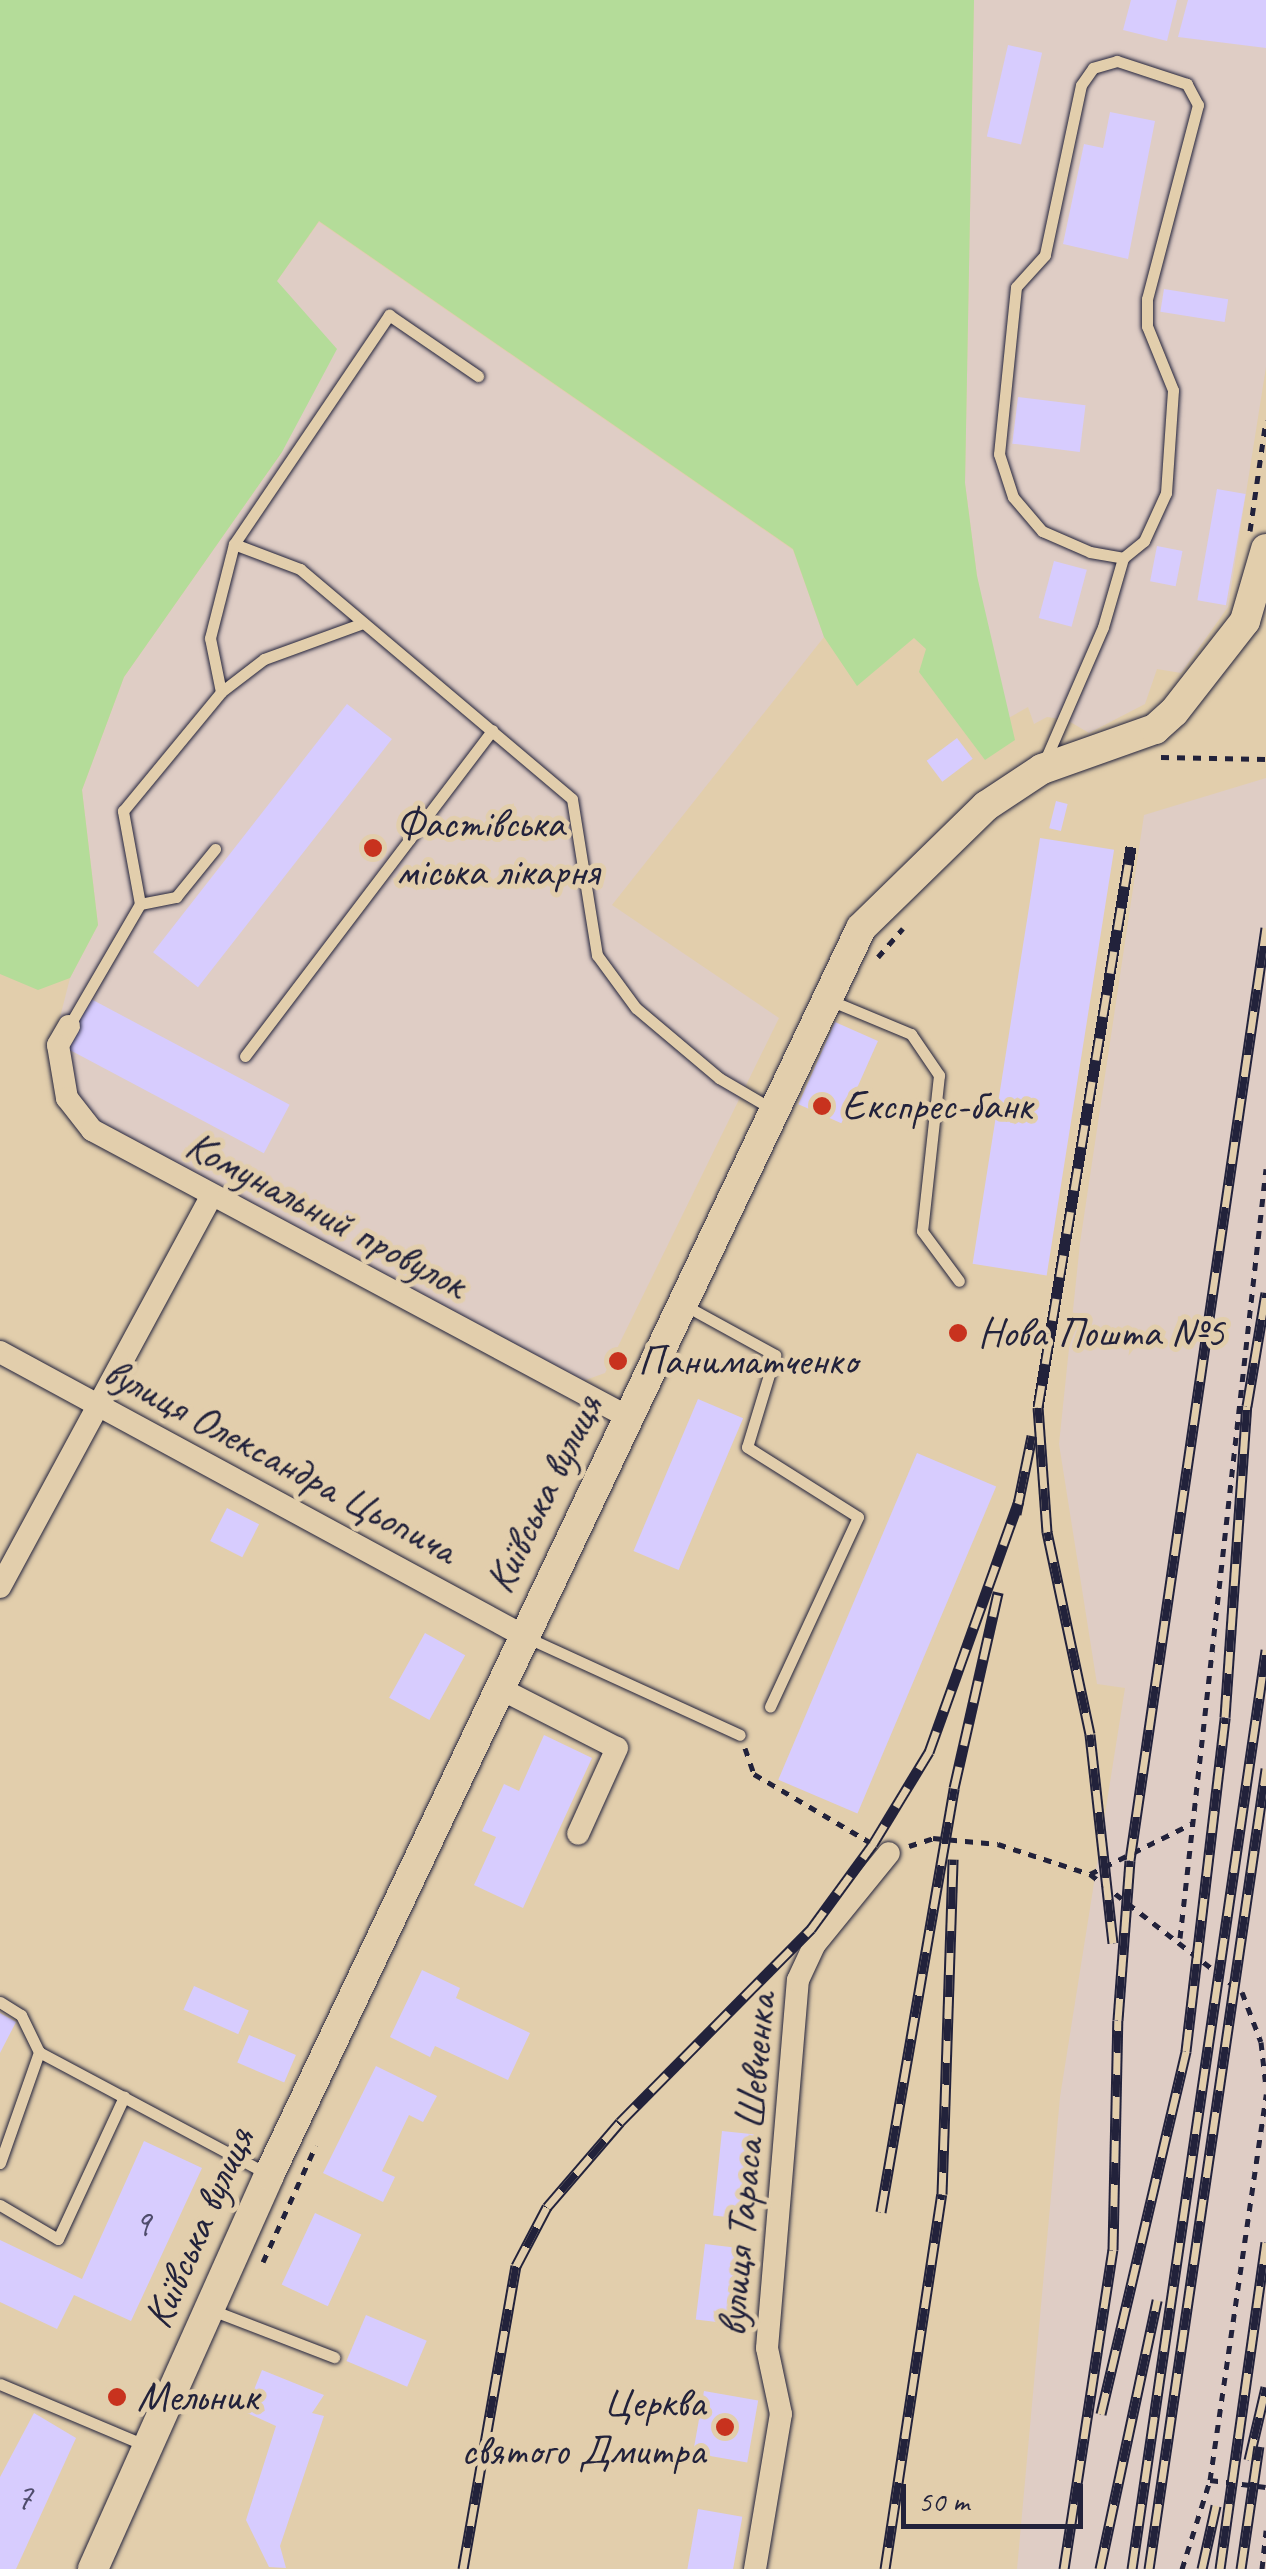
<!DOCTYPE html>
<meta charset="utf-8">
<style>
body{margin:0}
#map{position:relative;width:1266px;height:2569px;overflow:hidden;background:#e2ceac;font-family:Caveat,sans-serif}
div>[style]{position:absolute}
.built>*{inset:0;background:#dfcdc5}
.green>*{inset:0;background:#b4dc99}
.building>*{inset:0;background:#d7ccfe;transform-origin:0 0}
.path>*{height:5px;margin-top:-2.5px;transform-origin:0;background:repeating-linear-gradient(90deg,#22223b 0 8px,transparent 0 16px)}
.roads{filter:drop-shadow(0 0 2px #22223b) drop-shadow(0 0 2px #22223b)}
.lane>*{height:11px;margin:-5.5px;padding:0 5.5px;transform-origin:5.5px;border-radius:5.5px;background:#e2ceac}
.street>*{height:22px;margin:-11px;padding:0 11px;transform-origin:11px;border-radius:11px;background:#e2ceac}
.secondary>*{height:30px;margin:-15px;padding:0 15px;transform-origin:15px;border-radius:15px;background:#e2ceac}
.rail>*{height:11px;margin-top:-5.5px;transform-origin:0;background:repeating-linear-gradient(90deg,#e2ceac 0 22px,#22223b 0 44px);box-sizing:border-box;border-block:2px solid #22223b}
.dots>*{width:28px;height:28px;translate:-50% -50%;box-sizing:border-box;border:5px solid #e2ceac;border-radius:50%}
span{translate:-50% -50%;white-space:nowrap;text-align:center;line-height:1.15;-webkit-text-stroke:10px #e2ceac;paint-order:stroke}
.number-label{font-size:38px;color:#4f4c6c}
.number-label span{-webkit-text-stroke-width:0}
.poi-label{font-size:42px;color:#22223b}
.left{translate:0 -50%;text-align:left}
.right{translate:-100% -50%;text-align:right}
.street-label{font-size:42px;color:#22223b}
.scale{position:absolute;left:901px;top:2484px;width:182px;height:45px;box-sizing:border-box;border:5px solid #22223b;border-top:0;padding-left:12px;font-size:30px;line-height:35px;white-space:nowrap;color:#22223b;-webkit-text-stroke:8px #e2ceac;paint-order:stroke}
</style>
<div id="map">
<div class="built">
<i style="clip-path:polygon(974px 0,1266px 0,1266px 367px,1228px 607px,1181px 673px,1157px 669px,1145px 704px,1089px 733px,1067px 720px,1047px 717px,1034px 724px,1028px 707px,1005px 720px,977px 576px,965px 483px)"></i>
<i style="clip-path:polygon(319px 222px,793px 550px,824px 637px,612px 905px,779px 1018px,605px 1373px,580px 1382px,56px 1099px,54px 1041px,70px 978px,98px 925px,82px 790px,124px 677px,282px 452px,277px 281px)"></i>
<i style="clip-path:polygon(1266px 778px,1266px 2569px,1017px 2569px,1060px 2097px,1125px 1688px,1097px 1684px,1059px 1444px,1080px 1243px,1144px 815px)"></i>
</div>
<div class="green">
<i style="clip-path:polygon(0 0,974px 0,965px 483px,977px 576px,1015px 740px,985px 760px,919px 672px,926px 649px,914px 638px,857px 686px,824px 637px,793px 549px,319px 221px,277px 281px,337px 349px,282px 452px,124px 677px,82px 790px,98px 925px,70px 978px,38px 990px,0 974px)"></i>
</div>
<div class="building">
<i style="clip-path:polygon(1131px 0,1177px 0,1167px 41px,1123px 30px)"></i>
<i style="clip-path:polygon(1188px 0,1266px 0,1266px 48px,1178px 37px)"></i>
<i style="left:1008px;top:45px;width:35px;height:94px;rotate:13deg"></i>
<i style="clip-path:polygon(1110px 112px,1155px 121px,1128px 259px,1063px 244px,1084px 144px,1103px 148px)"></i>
<i style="left:1164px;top:289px;width:65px;height:23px;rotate:9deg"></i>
<i style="left:1018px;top:397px;width:68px;height:47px;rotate:7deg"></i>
<i style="left:1217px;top:489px;width:29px;height:113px;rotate:10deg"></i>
<i style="left:1157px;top:546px;width:26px;height:36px;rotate:11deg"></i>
<i style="left:1054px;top:561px;width:34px;height:59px;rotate:15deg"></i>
<i style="left:347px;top:704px;width:57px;height:315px;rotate:38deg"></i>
<i style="left:957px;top:738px;width:26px;height:38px;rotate:53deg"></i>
<i style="left:1056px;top:801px;width:12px;height:28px;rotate:14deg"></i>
<i style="left:1040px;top:838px;width:75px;height:431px;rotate:9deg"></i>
<i style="left:91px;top:999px;width:225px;height:55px;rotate:28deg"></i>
<i style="left:835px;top:1022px;width:47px;height:90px;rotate:24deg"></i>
<i style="left:698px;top:1399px;width:49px;height:165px;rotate:23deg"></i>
<i style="left:917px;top:1453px;width:86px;height:355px;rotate:23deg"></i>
<i style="left:227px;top:1508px;width:36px;height:37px;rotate:27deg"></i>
<i style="left:425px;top:1633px;width:46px;height:74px;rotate:29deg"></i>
<i style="clip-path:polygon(544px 1735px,592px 1758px,523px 1908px,474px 1885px,496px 1837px,482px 1831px,504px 1784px,519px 1791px)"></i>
<i style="clip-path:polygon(422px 1970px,460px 1988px,456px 1998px,530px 2033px,508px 2080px,435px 2046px,430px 2057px,390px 2037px)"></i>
<i style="left:194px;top:1986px;width:60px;height:26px;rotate:24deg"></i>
<i style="clip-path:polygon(0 2013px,16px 2022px,0 2053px)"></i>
<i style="left:249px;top:2035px;width:51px;height:30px;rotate:23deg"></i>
<i style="clip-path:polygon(376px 2066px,437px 2096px,423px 2122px,409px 2115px,382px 2171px,395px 2177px,383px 2202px,323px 2173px)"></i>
<i style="left:722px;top:2131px;width:41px;height:85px;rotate:6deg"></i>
<i style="clip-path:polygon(144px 2141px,202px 2168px,131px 2321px,74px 2295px,57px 2329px,0 2302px,0 2240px,82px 2279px)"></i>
<i style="left:315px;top:2213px;width:51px;height:79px;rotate:25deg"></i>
<i style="left:705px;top:2244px;width:42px;height:76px;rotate:7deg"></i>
<i style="left:366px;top:2315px;width:66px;height:50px;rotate:23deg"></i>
<i style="clip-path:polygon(262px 2370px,324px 2395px,312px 2413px,324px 2416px,280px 2546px,286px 2568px,269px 2567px,246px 2520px,276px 2426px,245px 2412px)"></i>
<i style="left:704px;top:2391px;width:55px;height:63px;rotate:10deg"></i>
<i style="clip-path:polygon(34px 2413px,76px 2438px,16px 2569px,0 2569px,0 2477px)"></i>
<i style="left:698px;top:2509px;width:45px;height:61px;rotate:10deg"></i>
</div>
<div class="path">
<i style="left:1250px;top:531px;width:112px;rotate:-81.8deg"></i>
<i style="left:1161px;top:757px;width:105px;rotate:1.1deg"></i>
<i style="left:878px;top:957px;width:38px;rotate:-49deg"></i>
<i style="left:745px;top:1748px;width:28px;rotate:71deg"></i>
<i style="left:754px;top:1774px;width:136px;rotate:30.5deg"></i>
<i style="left:909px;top:1846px;width:25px;rotate:-18deg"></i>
<i style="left:933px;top:1838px;width:65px;rotate:5.3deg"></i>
<i style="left:998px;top:1844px;width:97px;rotate:18.1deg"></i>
<i style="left:1090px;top:1874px;width:192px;rotate:37.8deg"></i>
<i style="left:1242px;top:1992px;width:53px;rotate:69.2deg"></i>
<i style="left:1261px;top:2042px;width:45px;rotate:83.7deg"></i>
<i style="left:1090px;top:1874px;width:115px;rotate:-26.3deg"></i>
<i style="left:1180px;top:1938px;width:774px;rotate:-83.62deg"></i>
<i style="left:263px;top:2262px;width:128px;rotate:-65.6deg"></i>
<i style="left:1210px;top:2480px;width:56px;rotate:7.1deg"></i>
<i style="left:1182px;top:2569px;width:93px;rotate:-72.5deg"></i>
<i style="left:1210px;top:2480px;width:390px;rotate:-81.7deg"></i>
<i style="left:1262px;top:2569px;width:39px;rotate:-84deg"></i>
</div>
<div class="roads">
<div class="lane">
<i style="left:234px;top:544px;width:71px;rotate:20.7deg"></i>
<i style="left:300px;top:569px;width:356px;rotate:40.2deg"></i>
<i style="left:572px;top:799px;width:158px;rotate:80.9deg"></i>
<i style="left:597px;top:955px;width:66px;rotate:53.7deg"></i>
<i style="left:636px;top:1008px;width:109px;rotate:40.1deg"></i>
<i style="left:719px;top:1078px;width:61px;rotate:30.3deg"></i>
<i style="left:221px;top:692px;width:54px;rotate:-37.5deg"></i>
<i style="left:264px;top:659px;width:105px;rotate:-20deg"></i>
<i style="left:1043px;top:765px;width:150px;rotate:-66.5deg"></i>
<i style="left:1103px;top:627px;width:72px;rotate:-73.8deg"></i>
<i style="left:1123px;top:558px;width:27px;rotate:-39deg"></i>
<i style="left:1144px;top:541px;width:53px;rotate:-65.4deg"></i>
<i style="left:1166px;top:493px;width:103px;rotate:-86.1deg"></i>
<i style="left:1173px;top:390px;width:69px;rotate:-112.1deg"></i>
<i style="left:1147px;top:326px;width:27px;rotate:-90deg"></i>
<i style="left:1147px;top:299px;width:201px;rotate:-75.3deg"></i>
<i style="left:1198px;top:105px;width:24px;rotate:-118deg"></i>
<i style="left:1187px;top:84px;width:74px;rotate:-161.8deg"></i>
<i style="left:1117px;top:61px;width:25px;rotate:164deg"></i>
<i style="left:1093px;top:68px;width:21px;rotate:125deg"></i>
<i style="left:1081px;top:85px;width:174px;rotate:102deg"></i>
<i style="left:1045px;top:255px;width:43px;rotate:132.2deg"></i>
<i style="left:1016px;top:287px;width:168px;rotate:95.8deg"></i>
<i style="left:999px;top:454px;width:45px;rotate:72deg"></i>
<i style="left:1013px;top:497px;width:45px;rotate:49.5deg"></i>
<i style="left:1042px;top:531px;width:52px;rotate:23.6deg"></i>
<i style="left:1090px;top:552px;width:34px;rotate:10deg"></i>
<i style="left:140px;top:904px;width:37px;rotate:-11deg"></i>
<i style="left:176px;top:897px;width:62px;rotate:-50.9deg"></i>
<i style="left:827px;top:999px;width:91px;rotate:22.6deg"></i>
<i style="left:911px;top:1034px;width:50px;rotate:55.7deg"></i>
<i style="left:939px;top:1075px;width:157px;rotate:96.2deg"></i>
<i style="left:922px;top:1231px;width:62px;rotate:53.5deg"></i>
<i style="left:69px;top:1026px;width:141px;rotate:-59.8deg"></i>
<i style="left:140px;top:904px;width:95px;rotate:-100.4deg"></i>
<i style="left:123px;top:811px;width:154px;rotate:-50.5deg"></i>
<i style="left:221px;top:692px;width:55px;rotate:-101.5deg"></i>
<i style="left:210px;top:638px;width:97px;rotate:-75.7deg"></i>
<i style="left:234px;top:544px;width:277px;rotate:-55.9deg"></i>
<i style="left:389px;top:315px;width:108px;rotate:34.4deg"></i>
<i style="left:245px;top:1056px;width:409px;rotate:-52.8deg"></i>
<i style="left:686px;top:1306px;width:102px;rotate:28.8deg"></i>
<i style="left:775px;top:1355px;width:96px;rotate:106.9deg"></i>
<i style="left:747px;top:1447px;width:131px;rotate:32.2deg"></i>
<i style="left:858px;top:1517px;width:209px;rotate:114.9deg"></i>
<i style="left:526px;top:1637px;width:235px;rotate:24.6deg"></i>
<i style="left:0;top:2002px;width:25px;rotate:32deg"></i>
<i style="left:21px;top:2015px;width:41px;rotate:64.1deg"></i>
<i style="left:39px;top:2052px;width:261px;rotate:28.1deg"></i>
<i style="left:0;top:2163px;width:118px;rotate:-70.6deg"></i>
<i style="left:0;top:2205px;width:67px;rotate:30.4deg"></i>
<i style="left:58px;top:2239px;width:157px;rotate:-65.1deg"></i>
<i style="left:212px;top:2310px;width:131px;rotate:21.1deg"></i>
<i style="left:0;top:2384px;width:160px;rotate:22.9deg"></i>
</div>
<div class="street">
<i style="left:69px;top:1026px;width:22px;rotate:120deg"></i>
<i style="left:58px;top:1045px;width:54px;rotate:80.4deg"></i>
<i style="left:67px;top:1098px;width:41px;rotate:52deg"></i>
<i style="left:92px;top:1130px;width:608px;rotate:28.17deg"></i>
<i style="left:0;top:1352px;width:596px;rotate:28.46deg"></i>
<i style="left:0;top:1587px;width:442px;rotate:-61.6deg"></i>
<i style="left:499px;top:1688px;width:132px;rotate:27deg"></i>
<i style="left:617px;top:1748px;width:94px;rotate:114.4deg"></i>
<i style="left:755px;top:2569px;width:157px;rotate:-80.5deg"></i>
<i style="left:781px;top:2414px;width:67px;rotate:-102deg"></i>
<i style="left:767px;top:2348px;width:369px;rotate:-85.2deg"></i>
<i style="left:798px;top:1980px;width:40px;rotate:-65deg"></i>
<i style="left:815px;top:1944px;width:117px;rotate:-50.9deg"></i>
</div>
<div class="secondary">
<i style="left:93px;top:2569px;width:432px;rotate:-65.9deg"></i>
<i style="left:269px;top:2175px;width:1380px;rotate:-64.6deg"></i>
<i style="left:861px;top:928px;width:175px;rotate:-44.3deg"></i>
<i style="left:986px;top:806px;width:67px;rotate:-33.5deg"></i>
<i style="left:1042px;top:769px;width:120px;rotate:-19.5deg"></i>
<i style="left:1155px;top:729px;width:25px;rotate:-42deg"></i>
<i style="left:1174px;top:712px;width:115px;rotate:-52deg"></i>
<i style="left:1245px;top:621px;width:75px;rotate:-73.7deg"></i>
</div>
</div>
<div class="rail">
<i style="left:1016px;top:1514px;width:80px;rotate:-78.4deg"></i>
<i style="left:1113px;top:1943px;width:210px;rotate:-96.3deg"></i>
<i style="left:1090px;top:1734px;width:207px;rotate:-102deg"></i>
<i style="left:1047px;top:1532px;width:125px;rotate:-94.1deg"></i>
<i style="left:1038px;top:1407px;width:568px;rotate:-80.57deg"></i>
<i style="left:881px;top:2212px;width:430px;rotate:-80.2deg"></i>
<i style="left:954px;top:1788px;width:201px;rotate:-77.3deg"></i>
<i style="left:1101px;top:2414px;width:373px;rotate:-76.8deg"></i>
<i style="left:1186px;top:2051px;width:336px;rotate:-83.3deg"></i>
<i style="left:1225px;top:1717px;width:312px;rotate:-86deg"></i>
<i style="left:1247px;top:1406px;width:115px;rotate:-80.5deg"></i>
<i style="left:1249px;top:2460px;width:75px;rotate:-76.9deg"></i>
<i style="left:463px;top:2569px;width:308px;rotate:-80.1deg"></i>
<i style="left:516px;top:2266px;width:67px;rotate:-62.3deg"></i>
<i style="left:547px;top:2207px;width:112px;rotate:-49.3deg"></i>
<i style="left:620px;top:2122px;width:272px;rotate:-45.3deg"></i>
<i style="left:811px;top:1929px;width:105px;rotate:-53.9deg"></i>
<i style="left:873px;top:1844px;width:108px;rotate:-58.7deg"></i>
<i style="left:929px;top:1752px;width:267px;rotate:-70.3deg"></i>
<i style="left:885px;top:2569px;width:379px;rotate:-81.4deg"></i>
<i style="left:942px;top:2194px;width:335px;rotate:-88.1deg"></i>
<i style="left:1064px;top:2569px;width:323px;rotate:-81.3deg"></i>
<i style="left:1113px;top:2250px;width:230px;rotate:-88.8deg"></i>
<i style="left:1118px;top:2020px;width:160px;rotate:-85.7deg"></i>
<i style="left:1130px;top:1860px;width:942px;rotate:-81.7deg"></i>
<i style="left:1100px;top:2569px;width:275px;rotate:-78deg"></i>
<i style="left:1132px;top:2569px;width:929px;rotate:-81.7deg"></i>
<i style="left:1149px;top:2569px;width:809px;rotate:-81.68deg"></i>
<i style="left:1202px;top:2569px;width:65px;rotate:-77.5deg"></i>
<i style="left:1220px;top:2569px;width:330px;rotate:-82deg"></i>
<i style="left:1241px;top:2569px;width:124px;rotate:-81.7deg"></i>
</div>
<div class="dots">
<i style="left:373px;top:848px;background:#c8321e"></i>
<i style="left:822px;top:1106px;background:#c8321e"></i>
<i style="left:958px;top:1333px;background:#c8321e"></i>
<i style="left:618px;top:1361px;background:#c8321e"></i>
<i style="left:117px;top:2397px;background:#c8321e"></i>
<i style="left:725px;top:2427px;background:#c8321e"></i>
</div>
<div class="number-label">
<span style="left:142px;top:2223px">9</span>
<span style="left:24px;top:2497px">7</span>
</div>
<div class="poi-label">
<span class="left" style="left:396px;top:848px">Фастівська<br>міська лікарня</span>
<span class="left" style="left:842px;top:1106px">Експрес-банк</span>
<span class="left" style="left:978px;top:1333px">Нова Пошта №5</span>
<span class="left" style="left:638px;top:1361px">Паниматченко</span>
<span class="left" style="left:137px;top:2397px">Мельник</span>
<span class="right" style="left:705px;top:2427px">Церква<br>святого Дмитра</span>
</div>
<div class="street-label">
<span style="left:326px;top:1215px;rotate:28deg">Комунальний провулок</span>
<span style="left:280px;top:1461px;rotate:28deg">вулиця Олександра Цьопича</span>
<span style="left:544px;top:1494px;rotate:-64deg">Київська вулиця</span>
<span style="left:747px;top:2165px;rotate:-85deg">вулиця Тараса Шевченка</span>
<span style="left:199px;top:2228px;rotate:-66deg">Київська вулиця</span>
</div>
<div class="scale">50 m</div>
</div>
